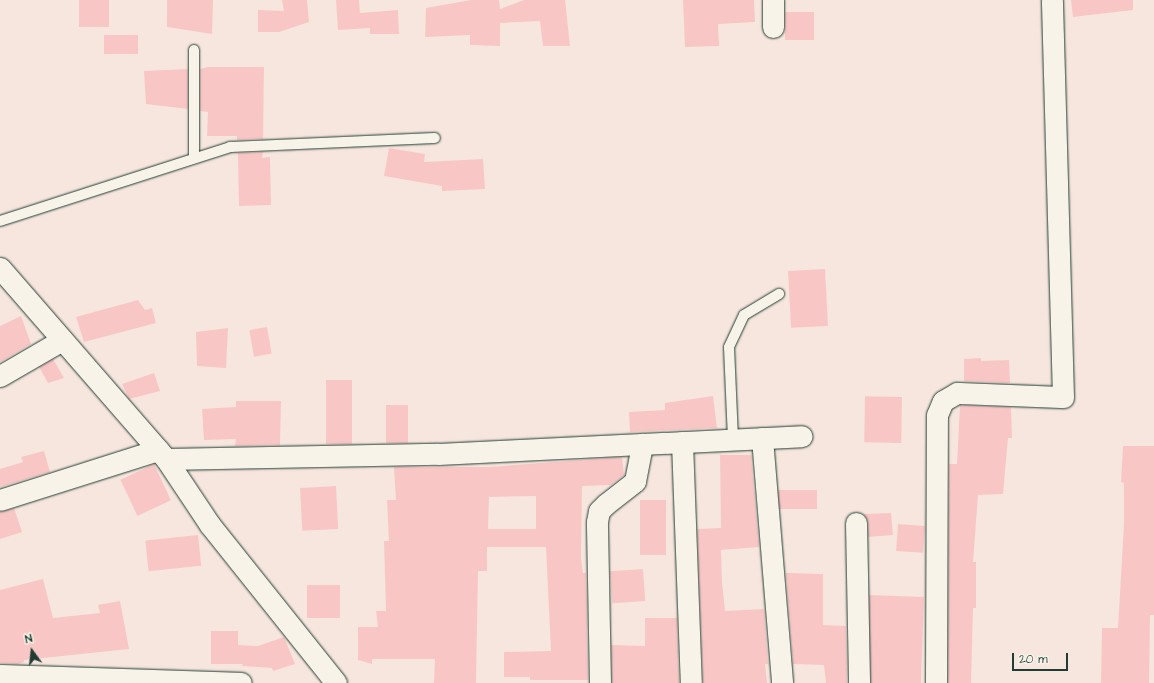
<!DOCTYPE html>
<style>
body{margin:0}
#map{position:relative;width:1154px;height:683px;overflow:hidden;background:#f7e6de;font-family:"Architects Daughter",sans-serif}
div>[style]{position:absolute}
.building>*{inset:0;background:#f8c7c5;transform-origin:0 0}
.roads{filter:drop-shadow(0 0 1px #1f3d34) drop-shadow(0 0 1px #1f3d34)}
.service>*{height:10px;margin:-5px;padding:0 5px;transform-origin:5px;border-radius:5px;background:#f7f3e8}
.minor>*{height:21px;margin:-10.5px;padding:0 10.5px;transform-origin:10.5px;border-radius:10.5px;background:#f7f3e8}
span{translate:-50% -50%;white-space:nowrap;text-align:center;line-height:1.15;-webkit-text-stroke:3px #f7f3e8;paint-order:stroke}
.north{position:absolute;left:12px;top:631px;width:40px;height:40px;-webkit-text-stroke:3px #f7f3e8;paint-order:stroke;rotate:345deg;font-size:11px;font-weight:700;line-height:16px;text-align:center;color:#1f3d34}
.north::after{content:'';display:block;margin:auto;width:14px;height:18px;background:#1f3d34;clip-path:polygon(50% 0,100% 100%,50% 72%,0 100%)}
.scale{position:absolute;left:1012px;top:653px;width:56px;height:18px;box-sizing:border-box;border:2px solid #1f3d34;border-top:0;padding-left:5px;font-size:12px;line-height:14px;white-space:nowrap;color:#1f3d34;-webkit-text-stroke:3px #f7f3e8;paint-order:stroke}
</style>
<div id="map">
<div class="building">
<i style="left:79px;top:0;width:30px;height:27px"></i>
<i style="clip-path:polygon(167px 0,213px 0,212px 34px,167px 27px)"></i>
<i style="clip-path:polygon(282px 0,307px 0,309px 22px,279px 32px,258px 32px,258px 10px,284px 11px)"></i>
<i style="clip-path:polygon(336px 0,359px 0,360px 13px,398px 10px,399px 34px,370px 34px,370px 28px,338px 30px)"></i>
<i style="clip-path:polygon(471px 0,499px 0,500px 9px,524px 0,565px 0,570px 46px,543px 46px,540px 21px,500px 23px,500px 46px,470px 45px,470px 35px,425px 37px,426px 8px)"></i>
<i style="clip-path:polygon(683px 0,754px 0,755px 22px,718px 24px,719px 46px,685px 47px)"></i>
<i style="clip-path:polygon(1071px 0,1133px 0,1133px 10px,1073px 17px)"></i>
<i style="left:785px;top:12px;width:29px;height:28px"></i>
<i style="left:104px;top:35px;width:34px;height:19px"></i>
<i style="clip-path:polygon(208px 67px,264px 67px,263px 139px,237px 140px,237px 136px,207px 136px,208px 112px,200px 111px,200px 69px)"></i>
<i style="clip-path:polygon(188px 69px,188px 109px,146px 104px,144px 71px)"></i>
<i style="clip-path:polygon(389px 148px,425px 154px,424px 162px,483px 159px,485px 189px,442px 191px,442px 186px,384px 176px)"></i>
<i style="clip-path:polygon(263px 152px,262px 158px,270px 157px,271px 205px,239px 206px,238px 153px)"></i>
<i style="left:825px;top:269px;width:57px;height:37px;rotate:87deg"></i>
<i style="clip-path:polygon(138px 300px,145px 310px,152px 308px,156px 323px,84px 342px,76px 317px)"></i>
<i style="clip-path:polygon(21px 316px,31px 344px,0 362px,0 326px)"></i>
<i style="left:267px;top:327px;width:27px;height:18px;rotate:80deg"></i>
<i style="clip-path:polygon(228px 328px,226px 368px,197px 366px,196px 332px)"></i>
<i style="clip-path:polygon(981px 358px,981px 361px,1009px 360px,1010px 383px,964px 381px,964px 359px)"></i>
<i style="clip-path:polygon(53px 359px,64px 378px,48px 383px,39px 367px)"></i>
<i style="clip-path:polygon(154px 373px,160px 391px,129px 399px,122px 384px)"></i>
<i style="left:326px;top:380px;width:26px;height:64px"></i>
<i style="clip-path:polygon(713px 396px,717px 428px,630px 432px,629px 412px,665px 410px,665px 403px)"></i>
<i style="left:902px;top:397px;width:46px;height:37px;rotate:91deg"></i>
<i style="clip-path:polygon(236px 401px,281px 401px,280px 445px,235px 446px,236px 439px,204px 440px,202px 409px,236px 407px)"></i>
<i style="left:408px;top:405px;width:38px;height:22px;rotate:90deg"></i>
<i style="clip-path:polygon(960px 405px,1011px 407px,1012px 438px,1008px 438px,1003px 494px,978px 495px,973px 562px,976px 562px,976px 608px,973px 608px,971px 683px,948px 683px,949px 464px,957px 464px)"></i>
<i style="clip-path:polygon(1123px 446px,1154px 446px,1154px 615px,1150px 615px,1149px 683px,1101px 683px,1102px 628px,1118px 628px,1124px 524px,1124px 483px,1121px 482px)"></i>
<i style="clip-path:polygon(44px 451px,50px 472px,0 487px,0 469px,23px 462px,21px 457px)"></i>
<i style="clip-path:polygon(720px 455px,751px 455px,759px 547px,721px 550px,722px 582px,725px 611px,764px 609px,768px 664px,765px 664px,767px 683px,703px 683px,697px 529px,721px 528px)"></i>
<i style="clip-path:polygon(evenodd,622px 457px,624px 475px,611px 485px,582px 486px,581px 558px,583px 573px,586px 573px,588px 680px,530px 680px,530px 677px,504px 677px,504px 652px,551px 651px,546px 547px,487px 547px,487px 571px,478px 571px,476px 683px,434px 683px,435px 659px,372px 659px,372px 664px,358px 660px,358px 627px,378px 627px,376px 611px,386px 611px,384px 541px,389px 541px,387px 500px,396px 500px,394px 467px,489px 467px,622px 457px,536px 496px,536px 529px,488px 529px,489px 497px,536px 496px)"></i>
<i style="left:154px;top:464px;width:40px;height:37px;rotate:65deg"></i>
<i style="left:336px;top:486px;width:43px;height:36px;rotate:87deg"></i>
<i style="left:817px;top:490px;width:19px;height:39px;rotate:90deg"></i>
<i style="left:640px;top:500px;width:26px;height:55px"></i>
<i style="clip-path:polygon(14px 508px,22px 532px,0 539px,0 512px)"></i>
<i style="clip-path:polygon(891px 513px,893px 535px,868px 537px,868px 522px,864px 514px)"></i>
<i style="left:898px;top:524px;width:27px;height:27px;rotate:4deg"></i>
<i style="left:198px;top:535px;width:31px;height:53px;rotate:84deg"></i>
<i style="left:643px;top:569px;width:32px;height:33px;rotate:86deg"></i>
<i style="clip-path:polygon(786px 573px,823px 574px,823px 625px,846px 626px,847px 683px,826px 683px,824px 665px,793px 664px)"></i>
<i style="clip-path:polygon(43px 579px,53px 618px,100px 613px,98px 605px,120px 601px,129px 649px,24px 660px,24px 662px,18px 664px,0 663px,0 590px)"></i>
<i style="left:307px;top:585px;width:33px;height:33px"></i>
<i style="left:869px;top:595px;width:55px;height:88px;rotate:2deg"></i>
<i style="clip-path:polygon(645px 618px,677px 618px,679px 683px,612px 683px,611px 645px,645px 646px)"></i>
<i style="clip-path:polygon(211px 631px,238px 631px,238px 645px,258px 646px,284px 637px,295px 664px,273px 671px,272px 668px,242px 666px,243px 664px,211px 664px)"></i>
</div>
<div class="roads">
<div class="service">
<i style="left:194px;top:157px;width:107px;rotate:-90deg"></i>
<i style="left:0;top:221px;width:242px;rotate:-17.8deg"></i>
<i style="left:230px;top:147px;width:205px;rotate:-2.5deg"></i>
<i style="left:733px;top:439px;width:92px;rotate:-92.5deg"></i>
<i style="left:729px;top:347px;width:35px;rotate:-65deg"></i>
<i style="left:744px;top:315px;width:41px;rotate:-31deg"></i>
</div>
<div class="minor">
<i style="left:773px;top:0;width:27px;rotate:90deg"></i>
<i style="left:0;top:268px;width:253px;rotate:49deg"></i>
<i style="left:166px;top:459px;width:79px;rotate:56.3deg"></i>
<i style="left:210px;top:525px;width:202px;rotate:51.4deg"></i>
<i style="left:0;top:376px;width:72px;rotate:-30.1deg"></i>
<i style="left:762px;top:438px;width:246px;rotate:85.3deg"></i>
<i style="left:682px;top:442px;width:241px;rotate:87.9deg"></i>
<i style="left:166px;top:459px;width:272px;rotate:-1.1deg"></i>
<i style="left:438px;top:454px;width:364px;rotate:-2.8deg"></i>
<i style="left:0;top:500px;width:166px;rotate:-17.6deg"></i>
<i style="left:856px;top:523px;width:160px;rotate:88.9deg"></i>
<i style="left:0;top:675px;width:241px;rotate:1.9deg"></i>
<i style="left:600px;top:683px;width:161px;rotate:-91.1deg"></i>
<i style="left:597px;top:522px;width:11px;rotate:-80deg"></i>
<i style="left:599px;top:511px;width:10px;rotate:-45deg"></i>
<i style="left:606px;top:504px;width:37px;rotate:-38deg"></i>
<i style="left:635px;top:481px;width:38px;rotate:-79deg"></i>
<i style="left:936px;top:683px;width:268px;rotate:-89.8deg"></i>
<i style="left:937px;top:415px;width:15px;rotate:-67deg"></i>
<i style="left:943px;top:401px;width:16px;rotate:-30deg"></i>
<i style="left:957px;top:393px;width:106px;rotate:2.2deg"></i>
<i style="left:1063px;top:397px;width:397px;rotate:-91.6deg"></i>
</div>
</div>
<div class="north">N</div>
<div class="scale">20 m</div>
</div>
